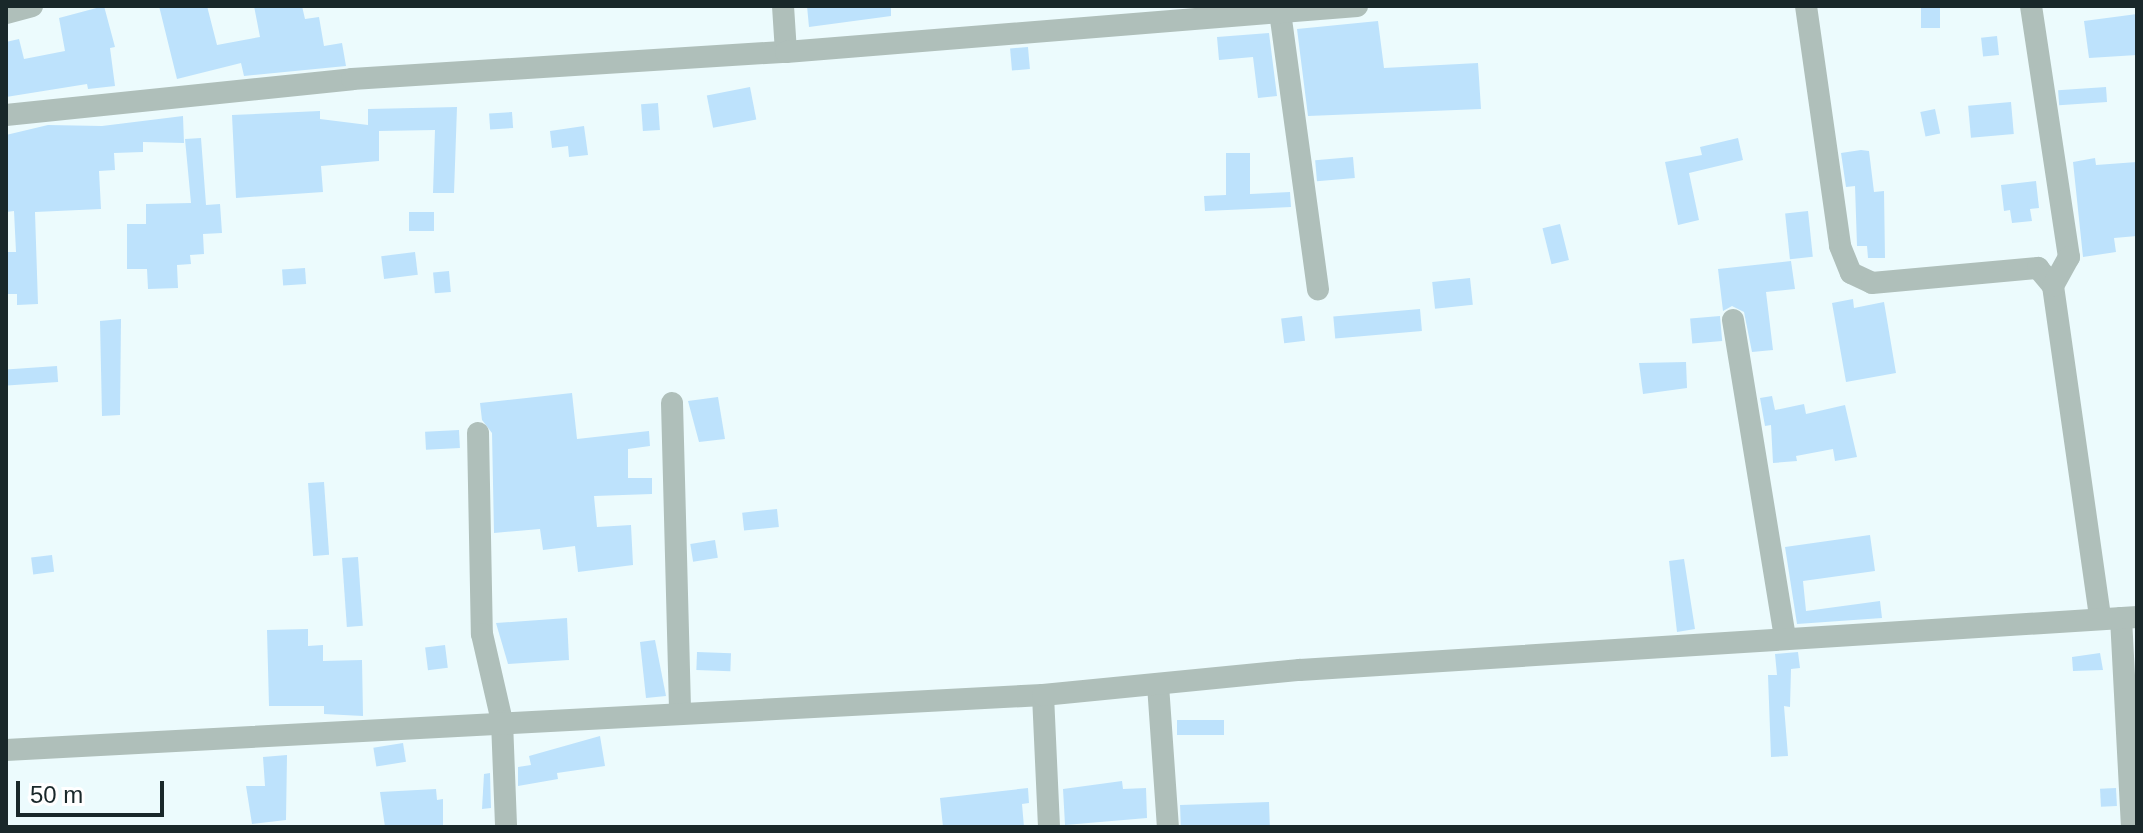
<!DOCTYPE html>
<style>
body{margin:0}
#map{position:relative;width:2143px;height:833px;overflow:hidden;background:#ecfbfd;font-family:Helvetica,sans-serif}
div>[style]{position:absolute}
.building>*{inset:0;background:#bde2fc;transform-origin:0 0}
.minor>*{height:22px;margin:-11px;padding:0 11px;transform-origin:11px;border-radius:11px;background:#afbfba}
span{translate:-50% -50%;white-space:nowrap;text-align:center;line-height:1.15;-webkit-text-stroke:7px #fff;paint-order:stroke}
.frame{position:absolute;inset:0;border:8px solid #19282a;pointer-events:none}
.scale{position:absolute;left:16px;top:781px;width:148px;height:36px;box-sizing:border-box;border:4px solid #19282a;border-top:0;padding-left:10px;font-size:24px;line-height:28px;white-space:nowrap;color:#19282a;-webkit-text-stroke:6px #fff;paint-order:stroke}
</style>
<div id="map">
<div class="building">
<i style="clip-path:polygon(104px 6px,115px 47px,110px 48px,115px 86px,88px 89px,87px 84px,6px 97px,6px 42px,19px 39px,24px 59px,65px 51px,59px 18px)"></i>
<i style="clip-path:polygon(159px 6px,207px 6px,217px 45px,260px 37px,254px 6px,302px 6px,305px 19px,319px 17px,324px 46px,342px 43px,346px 66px,244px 76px,241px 63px,177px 79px)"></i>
<i style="clip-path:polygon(807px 6px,891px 6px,891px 16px,809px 27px)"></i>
<i style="left:1921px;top:6px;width:19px;height:22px"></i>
<i style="clip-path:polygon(2137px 14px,2137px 55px,2089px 58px,2084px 21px)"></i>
<i style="clip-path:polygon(1378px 21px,1384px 68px,1478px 63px,1481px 109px,1308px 116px,1297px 29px)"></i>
<i style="clip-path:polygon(1269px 33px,1277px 96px,1258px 98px,1253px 57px,1219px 60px,1217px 37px)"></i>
<i style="left:1997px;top:36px;width:19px;height:16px;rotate:84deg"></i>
<i style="left:1028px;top:47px;width:22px;height:18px;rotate:85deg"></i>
<i style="left:750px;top:87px;width:33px;height:44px;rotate:79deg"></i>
<i style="left:2106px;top:87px;width:15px;height:48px;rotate:86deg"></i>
<i style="left:2011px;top:102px;width:32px;height:43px;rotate:85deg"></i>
<i style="left:658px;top:103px;width:27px;height:17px;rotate:86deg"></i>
<i style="clip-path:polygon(457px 107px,454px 193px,433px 193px,435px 130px,379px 131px,379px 161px,321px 166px,323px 192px,236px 198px,232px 115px,320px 111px,320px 119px,368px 125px,368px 109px)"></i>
<i style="left:1935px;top:109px;width:25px;height:15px;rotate:78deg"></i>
<i style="left:512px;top:112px;width:16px;height:23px;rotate:86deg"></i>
<i style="clip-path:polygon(183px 116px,184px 143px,143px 142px,143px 152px,114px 153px,115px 170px,99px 171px,101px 209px,35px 212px,38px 304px,17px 305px,17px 294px,6px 294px,6px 252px,16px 252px,14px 211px,6px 212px,6px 135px,48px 125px,102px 126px)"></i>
<i style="clip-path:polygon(584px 126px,588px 155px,569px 157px,568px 146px,552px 148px,550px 131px)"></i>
<i style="clip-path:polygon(201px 138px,206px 205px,220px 204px,222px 233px,203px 234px,204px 254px,190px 255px,191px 264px,177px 265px,178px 288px,148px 289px,147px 269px,127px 269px,127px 224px,146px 224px,146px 204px,191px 203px,185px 139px)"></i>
<i style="clip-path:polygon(1738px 138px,1743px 160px,1689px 173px,1699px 220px,1678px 225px,1665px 162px,1702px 155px,1700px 147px)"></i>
<i style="clip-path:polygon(1861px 150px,1869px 151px,1874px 192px,1884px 191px,1885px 258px,1868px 258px,1867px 246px,1857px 246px,1855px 186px,1846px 187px,1841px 153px)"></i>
<i style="clip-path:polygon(1226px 153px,1250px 153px,1250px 194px,1290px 192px,1291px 207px,1205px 211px,1204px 196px,1226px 195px)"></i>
<i style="left:1353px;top:157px;width:21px;height:38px;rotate:85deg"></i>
<i style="clip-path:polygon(2095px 158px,2096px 165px,2137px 162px,2137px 236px,2114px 238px,2116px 252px,2083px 257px,2073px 162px)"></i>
<i style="clip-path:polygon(2036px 181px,2039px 208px,2030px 209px,2032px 221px,2012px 223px,2010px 210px,2004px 211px,2001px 185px)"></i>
<i style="left:1808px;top:211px;width:46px;height:23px;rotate:84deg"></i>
<i style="left:409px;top:212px;width:25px;height:19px"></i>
<i style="left:1560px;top:224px;width:37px;height:18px;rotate:76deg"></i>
<i style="left:415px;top:252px;width:23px;height:34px;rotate:83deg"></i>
<i style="clip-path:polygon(1791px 261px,1795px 289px,1766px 292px,1773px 350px,1752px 352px,1744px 312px,1732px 306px,1723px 311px,1718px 269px)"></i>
<i style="left:305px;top:268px;width:16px;height:23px;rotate:86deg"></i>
<i style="left:449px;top:271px;width:21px;height:16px;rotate:85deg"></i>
<i style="left:1470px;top:278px;width:27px;height:38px;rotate:84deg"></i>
<i style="clip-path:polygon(1853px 299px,1854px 308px,1884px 302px,1896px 373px,1846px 382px,1832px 303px)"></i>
<i style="left:1420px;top:309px;width:22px;height:87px;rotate:85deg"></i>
<i style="left:1302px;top:316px;width:25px;height:21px;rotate:83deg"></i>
<i style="left:1720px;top:316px;width:25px;height:30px;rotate:85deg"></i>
<i style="clip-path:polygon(121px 319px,120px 415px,102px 416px,100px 321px)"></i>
<i style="clip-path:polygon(1686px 362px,1687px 388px,1643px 394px,1639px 363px)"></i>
<i style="left:57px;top:366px;width:16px;height:51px;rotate:86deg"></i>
<i style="clip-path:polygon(572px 393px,577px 439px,649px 431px,650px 446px,628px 449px,628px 478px,652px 478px,652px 494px,594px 496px,597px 527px,631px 525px,633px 565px,578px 572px,575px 546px,543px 550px,540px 529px,494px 533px,492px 433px,482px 420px,480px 403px)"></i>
<i style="clip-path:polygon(1772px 396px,1775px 410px,1804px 404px,1806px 414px,1845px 405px,1857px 457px,1835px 461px,1833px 449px,1796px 456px,1797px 461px,1773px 463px,1771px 425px,1765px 426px,1760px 398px)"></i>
<i style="clip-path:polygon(718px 397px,725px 439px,699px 442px,688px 401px)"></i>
<i style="left:459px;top:430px;width:18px;height:34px;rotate:87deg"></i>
<i style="left:324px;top:482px;width:73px;height:16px;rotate:86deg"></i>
<i style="left:777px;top:509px;width:18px;height:35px;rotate:84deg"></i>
<i style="clip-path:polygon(1870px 535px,1875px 571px,1803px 581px,1806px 611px,1880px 601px,1882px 618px,1797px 624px,1785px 547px)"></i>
<i style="left:715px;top:540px;width:18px;height:25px;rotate:81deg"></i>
<i style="left:52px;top:555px;width:17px;height:21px;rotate:83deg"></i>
<i style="left:358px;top:557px;width:69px;height:16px;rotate:86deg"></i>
<i style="clip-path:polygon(1684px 559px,1695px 629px,1677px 632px,1669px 561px)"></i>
<i style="clip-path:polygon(567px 618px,569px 660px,508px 664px,496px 623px)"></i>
<i style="clip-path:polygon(308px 629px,308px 646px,323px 645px,323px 661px,362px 660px,363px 716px,324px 714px,324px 706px,269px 706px,267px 630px)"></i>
<i style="clip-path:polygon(655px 640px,666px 696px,646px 698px,640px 642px)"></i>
<i style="left:445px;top:645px;width:23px;height:20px;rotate:83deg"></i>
<i style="left:697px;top:652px;width:34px;height:18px;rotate:2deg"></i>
<i style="clip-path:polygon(1798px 652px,1800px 668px,1791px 669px,1790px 707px,1784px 706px,1788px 756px,1771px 757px,1768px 675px,1777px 675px,1775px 654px)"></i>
<i style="clip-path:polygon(2100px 653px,2103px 670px,2073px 671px,2072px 657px)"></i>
<i style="left:1177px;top:720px;width:47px;height:15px"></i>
<i style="clip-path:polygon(600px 736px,605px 766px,557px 773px,558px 779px,518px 786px,518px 767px,531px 765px,529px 756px)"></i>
<i style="left:403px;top:743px;width:19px;height:30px;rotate:81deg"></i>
<i style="clip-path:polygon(287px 755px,286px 820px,252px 824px,246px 786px,265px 786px,263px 757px)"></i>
<i style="clip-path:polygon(490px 773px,491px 808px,482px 809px,484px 774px)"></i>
<i style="clip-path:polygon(1122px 781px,1123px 789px,1146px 788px,1147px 818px,1065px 825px,1063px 789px)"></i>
<i style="clip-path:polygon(1028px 788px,1029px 803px,1022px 804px,1024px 827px,943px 827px,940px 798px)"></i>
<i style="left:2116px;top:788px;width:18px;height:16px;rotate:87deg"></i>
<i style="clip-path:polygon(436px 789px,437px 800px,443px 799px,443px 827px,385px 827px,380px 792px)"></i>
<i style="left:1269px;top:802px;width:25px;height:89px;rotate:88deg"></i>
</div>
<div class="minor">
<i style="left:783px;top:6px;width:46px;rotate:86.3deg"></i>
<i style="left:1806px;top:6px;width:242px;rotate:81.9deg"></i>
<i style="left:1840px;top:246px;width:29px;rotate:68deg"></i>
<i style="left:1851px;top:273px;width:23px;rotate:25deg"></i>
<i style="left:1872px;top:283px;width:167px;rotate:-5.2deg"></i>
<i style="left:2038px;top:268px;width:23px;rotate:50deg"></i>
<i style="left:2053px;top:286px;width:333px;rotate:81.9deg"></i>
<i style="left:2031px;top:6px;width:254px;rotate:81.4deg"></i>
<i style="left:2069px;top:257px;width:33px;rotate:119deg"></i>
<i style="left:1280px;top:12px;width:280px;rotate:82.2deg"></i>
<i style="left:6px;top:13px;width:27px;rotate:-15deg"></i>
<i style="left:6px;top:115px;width:348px;rotate:-5.9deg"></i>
<i style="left:352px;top:79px;width:435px;rotate:-3.6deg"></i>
<i style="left:786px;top:52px;width:573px;rotate:-4.61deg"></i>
<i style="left:1733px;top:320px;width:320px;rotate:80.7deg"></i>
<i style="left:672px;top:403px;width:311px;rotate:88.5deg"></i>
<i style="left:478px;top:433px;width:201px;rotate:88.9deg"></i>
<i style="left:482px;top:634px;width:89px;rotate:77.1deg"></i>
<i style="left:502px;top:721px;width:106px;rotate:87.8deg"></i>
<i style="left:2121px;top:618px;width:209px;rotate:87deg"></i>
<i style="left:1158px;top:685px;width:142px;rotate:86deg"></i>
<i style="left:1043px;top:695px;width:132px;rotate:87.4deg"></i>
<i style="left:6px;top:750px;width:1038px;rotate:-3.04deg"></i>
<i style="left:1043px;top:695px;width:258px;rotate:-5.6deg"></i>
<i style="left:1300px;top:670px;width:839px;rotate:-3.62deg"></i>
</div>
<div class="frame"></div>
<div class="scale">50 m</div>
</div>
